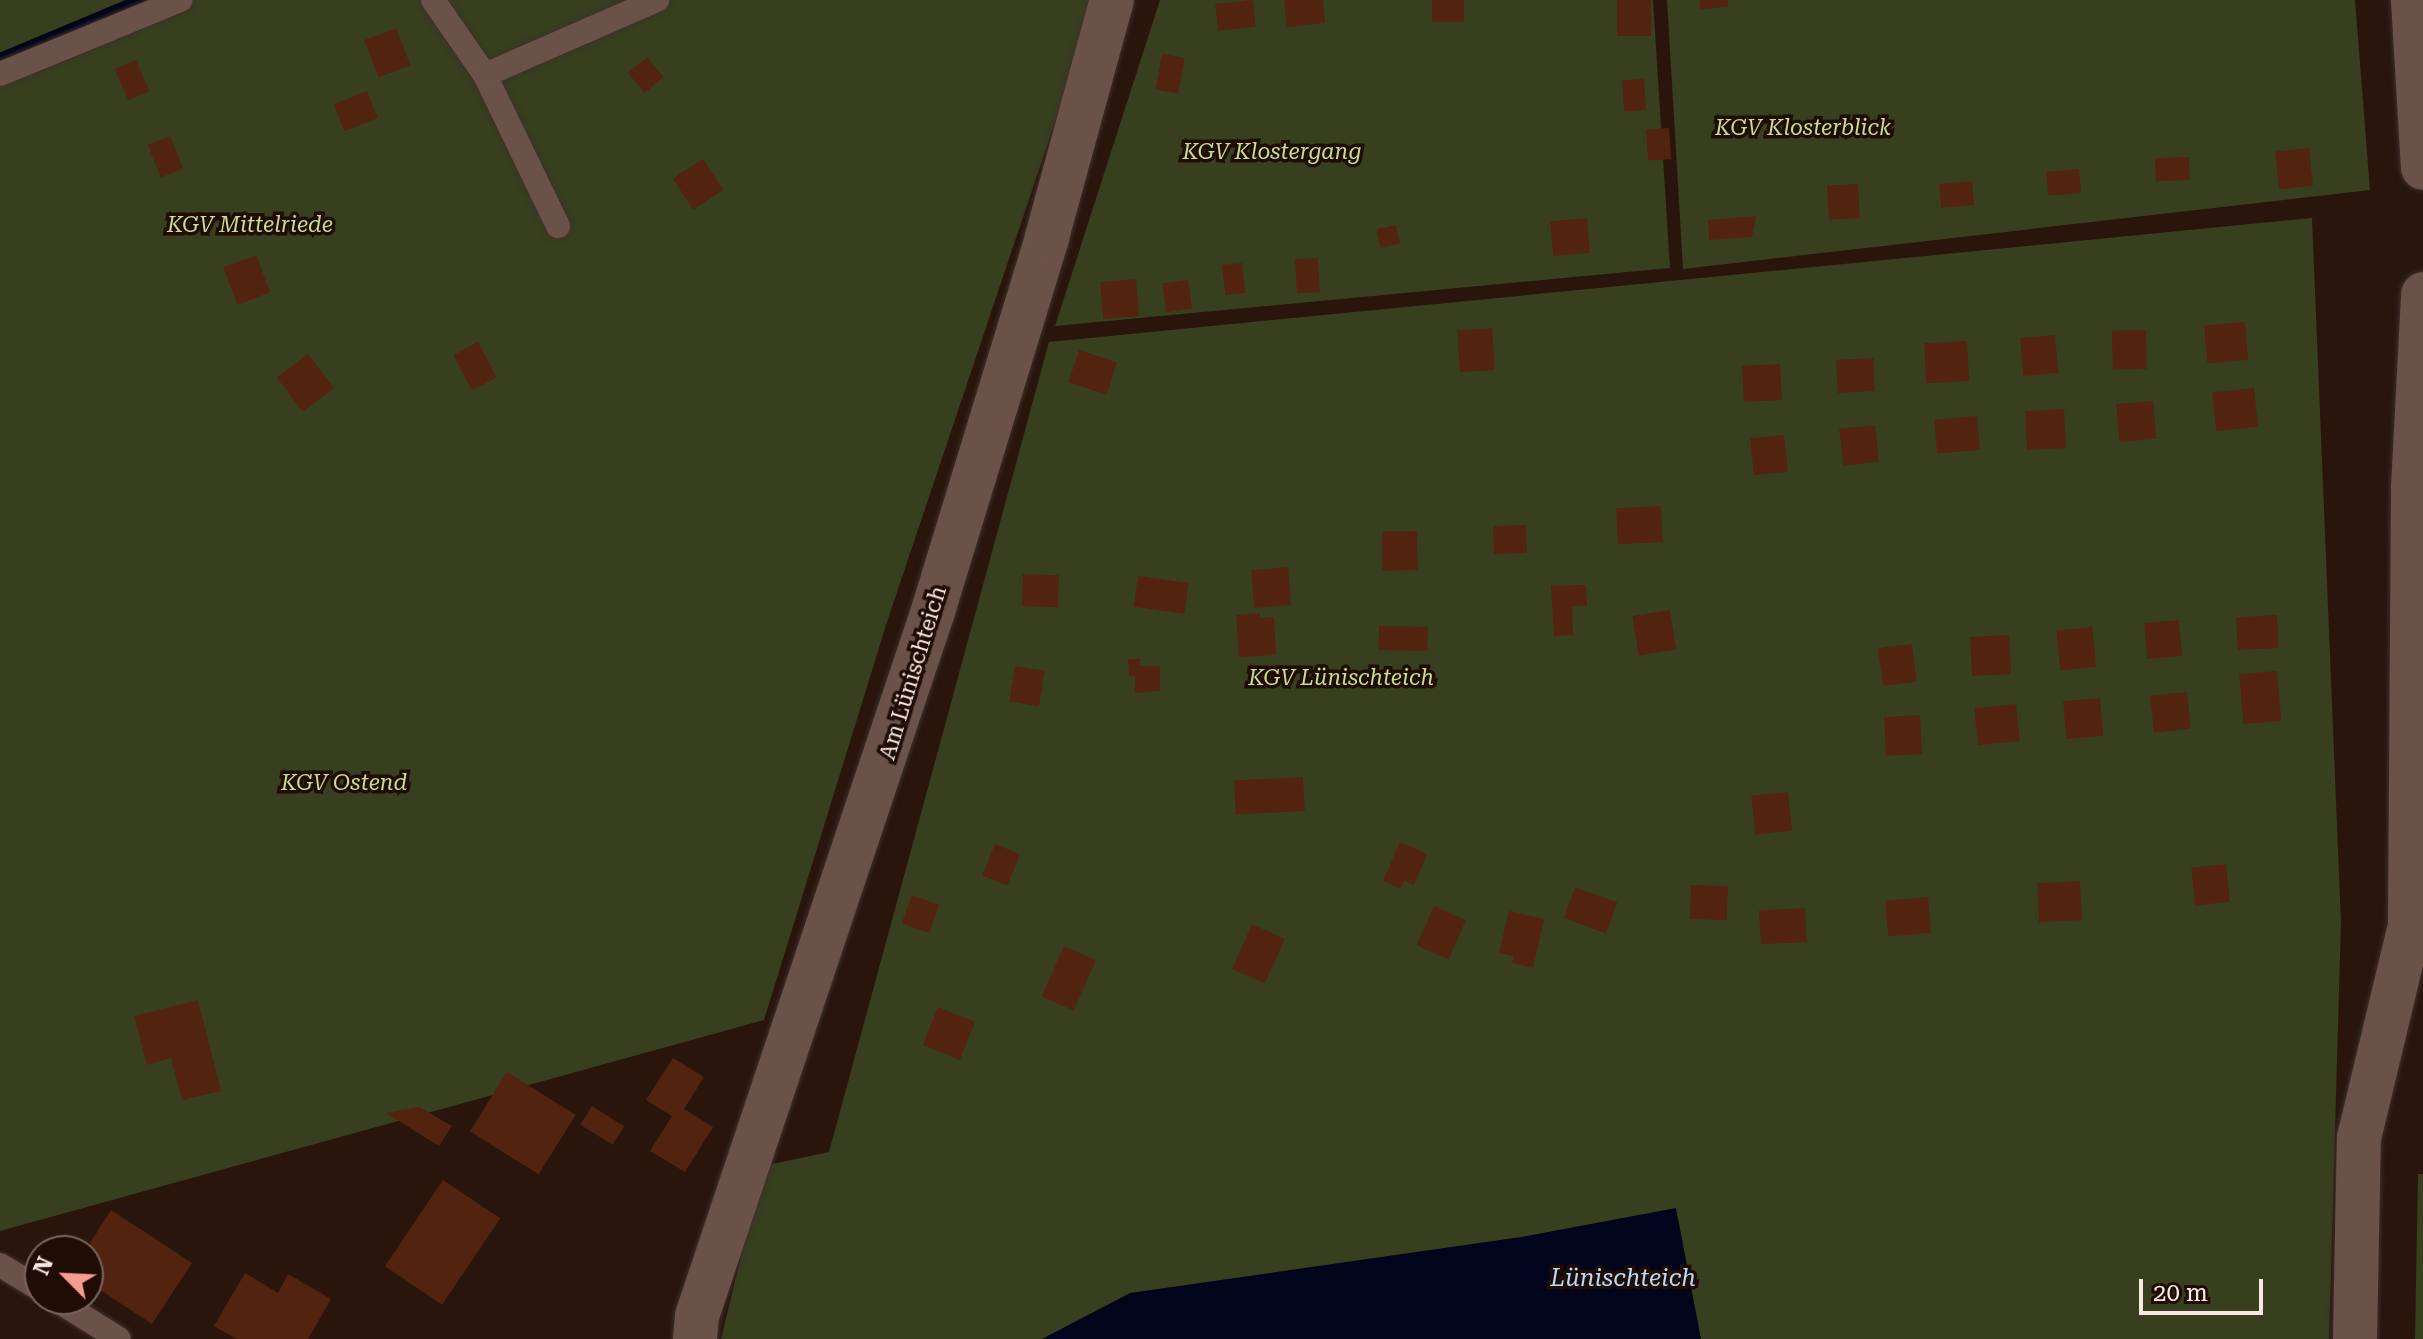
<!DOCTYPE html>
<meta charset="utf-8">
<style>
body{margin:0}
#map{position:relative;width:2423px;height:1339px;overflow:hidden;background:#29150c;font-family:"Roboto Serif",serif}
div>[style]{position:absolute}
.green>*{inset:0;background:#373f1f}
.water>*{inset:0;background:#00051c}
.stream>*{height:12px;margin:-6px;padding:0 6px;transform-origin:6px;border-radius:6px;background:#00051c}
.building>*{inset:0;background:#52240f;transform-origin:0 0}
.roads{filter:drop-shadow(0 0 2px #3e302d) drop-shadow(0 0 2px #3e302d)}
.service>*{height:24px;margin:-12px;padding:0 12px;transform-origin:12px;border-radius:12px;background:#6a5248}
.minor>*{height:44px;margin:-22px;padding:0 22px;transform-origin:22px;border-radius:22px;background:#6a5248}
span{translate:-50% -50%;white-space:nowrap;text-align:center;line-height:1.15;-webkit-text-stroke:7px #1f0c05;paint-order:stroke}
.park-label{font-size:22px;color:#c9de8d;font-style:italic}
.street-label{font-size:22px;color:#f8eae3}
.water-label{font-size:24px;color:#b6dafe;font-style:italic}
.north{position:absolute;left:24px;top:1235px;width:80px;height:80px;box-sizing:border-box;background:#1f0c05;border:2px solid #76655e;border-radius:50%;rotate:294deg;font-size:22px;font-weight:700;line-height:32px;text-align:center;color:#f8eae3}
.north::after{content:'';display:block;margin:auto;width:28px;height:36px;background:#f59c90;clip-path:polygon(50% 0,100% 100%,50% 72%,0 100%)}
.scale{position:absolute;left:2139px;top:1279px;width:124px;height:36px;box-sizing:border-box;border:4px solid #f8eae3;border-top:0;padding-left:10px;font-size:24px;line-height:28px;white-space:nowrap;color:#f8eae3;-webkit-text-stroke:6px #1f0c05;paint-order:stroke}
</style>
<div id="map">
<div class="green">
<i style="clip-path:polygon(0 0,1096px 0,887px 622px,764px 1020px,0 1231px)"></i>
<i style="clip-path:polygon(1160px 0,1653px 0,1670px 268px,1055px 326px)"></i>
<i style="clip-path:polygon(1667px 0,2355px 0,2370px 190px,1683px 269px)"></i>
<i style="clip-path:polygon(2312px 218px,2341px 922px,2329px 1339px,721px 1339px,763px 1166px,829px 1152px,1049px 342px)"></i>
<i style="clip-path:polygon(2418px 1174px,2423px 1174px,2423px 1339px,2415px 1339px)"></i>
</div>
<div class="water">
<i style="clip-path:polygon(1676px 1208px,1701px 1339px,1042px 1339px,1130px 1293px,1521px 1237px)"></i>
</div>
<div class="stream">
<i style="left:0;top:59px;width:153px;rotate:-22.7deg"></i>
</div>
<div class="building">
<i style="left:1253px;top:0;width:27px;height:38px;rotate:84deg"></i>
<i style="clip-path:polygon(1284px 0,1323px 0,1325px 23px,1287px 27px)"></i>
<i style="left:1432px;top:0;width:32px;height:22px"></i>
<i style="left:1617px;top:0;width:34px;height:36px"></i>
<i style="clip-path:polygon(1700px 0,1728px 0,1728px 7px,1700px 9px)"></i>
<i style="left:396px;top:28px;width:40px;height:34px;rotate:69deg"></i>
<i style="left:1162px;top:54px;width:23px;height:36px;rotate:10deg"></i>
<i style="left:647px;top:57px;width:26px;height:25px;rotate:50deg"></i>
<i style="left:136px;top:60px;width:34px;height:23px;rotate:67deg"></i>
<i style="left:1644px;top:79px;width:31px;height:22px;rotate:86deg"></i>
<i style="left:367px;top:91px;width:29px;height:36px;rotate:68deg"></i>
<i style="left:1669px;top:128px;width:31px;height:23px;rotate:86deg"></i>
<i style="left:170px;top:136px;width:35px;height:24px;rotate:68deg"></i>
<i style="left:2309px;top:148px;width:38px;height:34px;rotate:84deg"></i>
<i style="left:2189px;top:157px;width:23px;height:34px;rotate:88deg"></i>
<i style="left:703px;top:159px;width:37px;height:36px;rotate:57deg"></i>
<i style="left:2079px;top:169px;width:24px;height:33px;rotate:85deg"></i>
<i style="left:1972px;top:181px;width:24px;height:33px;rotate:85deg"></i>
<i style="left:1858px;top:184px;width:34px;height:31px;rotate:87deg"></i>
<i style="clip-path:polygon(1756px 216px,1752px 237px,1709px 240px,1708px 220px)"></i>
<i style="left:1587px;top:218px;width:35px;height:37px;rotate:85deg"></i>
<i style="left:1396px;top:225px;width:19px;height:20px;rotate:78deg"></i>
<i style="left:256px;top:255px;width:40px;height:35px;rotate:69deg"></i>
<i style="left:1318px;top:258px;width:34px;height:23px;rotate:87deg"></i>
<i style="left:1242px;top:263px;width:30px;height:20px;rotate:84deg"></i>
<i style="left:1136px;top:279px;width:37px;height:36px;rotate:85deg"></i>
<i style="left:1188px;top:280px;width:29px;height:26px;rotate:82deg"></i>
<i style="left:2245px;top:322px;width:38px;height:41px;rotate:85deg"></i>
<i style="left:1492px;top:328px;width:42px;height:35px;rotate:86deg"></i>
<i style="left:2146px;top:330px;width:39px;height:34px;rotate:89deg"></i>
<i style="left:2055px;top:335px;width:38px;height:35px;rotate:85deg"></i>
<i style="left:1967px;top:341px;width:40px;height:43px;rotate:87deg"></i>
<i style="left:478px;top:342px;width:40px;height:28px;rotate:62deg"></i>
<i style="left:1079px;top:350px;width:40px;height:34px;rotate:18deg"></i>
<i style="left:308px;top:354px;width:43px;height:39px;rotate:53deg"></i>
<i style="left:1873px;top:358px;width:33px;height:37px;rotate:87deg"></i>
<i style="left:1780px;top:364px;width:36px;height:38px;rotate:87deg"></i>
<i style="left:2254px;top:388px;width:39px;height:42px;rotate:84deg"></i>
<i style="left:2153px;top:401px;width:38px;height:37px;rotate:85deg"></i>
<i style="left:2064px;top:409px;width:39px;height:39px;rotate:87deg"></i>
<i style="left:1977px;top:416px;width:34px;height:43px;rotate:85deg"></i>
<i style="left:1875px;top:425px;width:37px;height:36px;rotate:84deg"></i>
<i style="left:1784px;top:435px;width:37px;height:34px;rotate:84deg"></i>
<i style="left:1661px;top:506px;width:36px;height:45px;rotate:87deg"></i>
<i style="left:1526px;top:525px;width:28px;height:33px;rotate:88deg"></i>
<i style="left:1417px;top:531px;width:39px;height:35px;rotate:89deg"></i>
<i style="left:1288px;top:567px;width:38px;height:37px;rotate:85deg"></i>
<i style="left:1023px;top:574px;width:36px;height:32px;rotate:2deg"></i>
<i style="left:1138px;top:576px;width:51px;height:31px;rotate:8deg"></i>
<i style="clip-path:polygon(1586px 585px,1587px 606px,1572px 606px,1573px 635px,1554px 636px,1551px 586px)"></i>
<i style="left:1670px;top:610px;width:40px;height:38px;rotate:81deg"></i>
<i style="clip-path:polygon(1260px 613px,1260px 618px,1274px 617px,1276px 655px,1239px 657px,1236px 615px)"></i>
<i style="left:2277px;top:615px;width:33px;height:41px;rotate:87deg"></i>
<i style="left:2179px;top:620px;width:36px;height:35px;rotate:85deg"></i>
<i style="left:1379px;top:626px;width:49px;height:24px;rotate:1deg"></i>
<i style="left:2092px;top:627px;width:40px;height:36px;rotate:84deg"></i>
<i style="left:2009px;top:635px;width:39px;height:39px;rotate:87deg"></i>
<i style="left:1912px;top:644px;width:38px;height:34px;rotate:83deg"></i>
<i style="clip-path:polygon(1128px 659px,1140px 659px,1140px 666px,1160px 666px,1160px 691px,1135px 693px,1135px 676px,1129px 676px)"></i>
<i style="left:1015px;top:666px;width:30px;height:36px;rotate:9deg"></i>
<i style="left:2277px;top:671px;width:50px;height:38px;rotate:85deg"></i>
<i style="left:2187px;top:692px;width:37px;height:37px;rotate:84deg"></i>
<i style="left:2100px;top:698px;width:38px;height:37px;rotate:85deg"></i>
<i style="left:2016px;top:704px;width:37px;height:42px;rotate:84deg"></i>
<i style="left:1920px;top:715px;width:39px;height:36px;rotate:87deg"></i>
<i style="left:1303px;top:777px;width:34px;height:69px;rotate:87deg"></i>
<i style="left:1788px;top:792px;width:39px;height:37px;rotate:84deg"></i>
<i style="clip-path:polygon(1400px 842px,1427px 854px,1414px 885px,1404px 881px,1400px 889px,1383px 881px)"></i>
<i style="left:995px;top:844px;width:27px;height:34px;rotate:22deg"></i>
<i style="left:2226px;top:864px;width:38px;height:35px;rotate:84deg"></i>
<i style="left:2080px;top:881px;width:39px;height:43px;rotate:87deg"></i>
<i style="left:1691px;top:885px;width:37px;height:34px;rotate:2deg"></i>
<i style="left:1575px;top:887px;width:45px;height:33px;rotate:20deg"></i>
<i style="left:912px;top:895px;width:29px;height:30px;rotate:20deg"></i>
<i style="left:1928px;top:897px;width:36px;height:43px;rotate:85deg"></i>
<i style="left:1434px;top:906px;width:35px;height:43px;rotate:24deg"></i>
<i style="left:1805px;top:908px;width:34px;height:46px;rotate:87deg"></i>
<i style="clip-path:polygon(1509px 911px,1544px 919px,1533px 968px,1512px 963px,1514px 956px,1499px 953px)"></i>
<i style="left:1252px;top:924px;width:36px;height:49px;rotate:24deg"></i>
<i style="left:1064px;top:946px;width:35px;height:55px;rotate:24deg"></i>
<i style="clip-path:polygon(198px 1000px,221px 1091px,182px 1100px,171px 1058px,147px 1065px,134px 1016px)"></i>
<i style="left:938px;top:1007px;width:40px;height:41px;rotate:22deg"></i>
<i style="clip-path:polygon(673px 1058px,704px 1077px,684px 1109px,713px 1127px,685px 1172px,650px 1151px,672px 1116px,646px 1100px)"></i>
<i style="left:507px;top:1072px;width:81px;height:70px;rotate:32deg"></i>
<i style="left:592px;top:1106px;width:38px;height:22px;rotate:32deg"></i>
<i style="clip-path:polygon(419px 1107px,452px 1126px,439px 1146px,386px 1113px)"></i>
<i style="left:443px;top:1180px;width:69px;height:104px;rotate:34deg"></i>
<i style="clip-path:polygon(111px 1210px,192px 1263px,152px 1324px,88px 1282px,88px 1251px,85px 1251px)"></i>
<i style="clip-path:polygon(245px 1273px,278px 1293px,288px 1274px,331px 1299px,308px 1339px,237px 1339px,214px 1326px)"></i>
</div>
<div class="roads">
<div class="service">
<i style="left:433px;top:0;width:91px;rotate:55.3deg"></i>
<i style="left:485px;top:75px;width:168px;rotate:64.2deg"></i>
<i style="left:0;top:74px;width:195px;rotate:-22.3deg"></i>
<i style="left:485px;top:75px;width:188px;rotate:-23.6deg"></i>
<i style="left:0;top:1265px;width:47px;rotate:31deg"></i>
<i style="left:55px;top:1299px;width:75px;rotate:32deg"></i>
</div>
<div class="minor">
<i style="left:2413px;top:0;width:168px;rotate:86.6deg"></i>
<i style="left:695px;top:1339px;width:23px;rotate:-85deg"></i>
<i style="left:697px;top:1316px;width:743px;rotate:-71.49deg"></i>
<i style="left:933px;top:611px;width:391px;rotate:-73deg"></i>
<i style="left:1047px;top:237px;width:246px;rotate:-74.7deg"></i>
<i style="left:2355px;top:1339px;width:201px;rotate:-88.9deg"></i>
<i style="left:2359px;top:1138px;width:218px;rotate:-76.5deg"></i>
<i style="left:2410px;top:926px;width:438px;rotate:-89.6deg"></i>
<i style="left:2413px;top:488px;width:194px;rotate:-87deg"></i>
</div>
</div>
<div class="park-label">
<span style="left:1803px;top:128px">KGV Klosterblick</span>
<span style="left:1272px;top:152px">KGV Klostergang</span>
<span style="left:250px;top:225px">KGV Mittelriede</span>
<span style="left:1341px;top:678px">KGV Lünischteich</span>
<span style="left:344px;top:783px">KGV Ostend</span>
</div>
<div class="street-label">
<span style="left:913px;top:673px;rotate:-73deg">Am Lünischteich</span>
</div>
<div class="water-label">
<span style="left:1623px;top:1279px">Lünischteich</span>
</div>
<div class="north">N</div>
<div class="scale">20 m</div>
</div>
